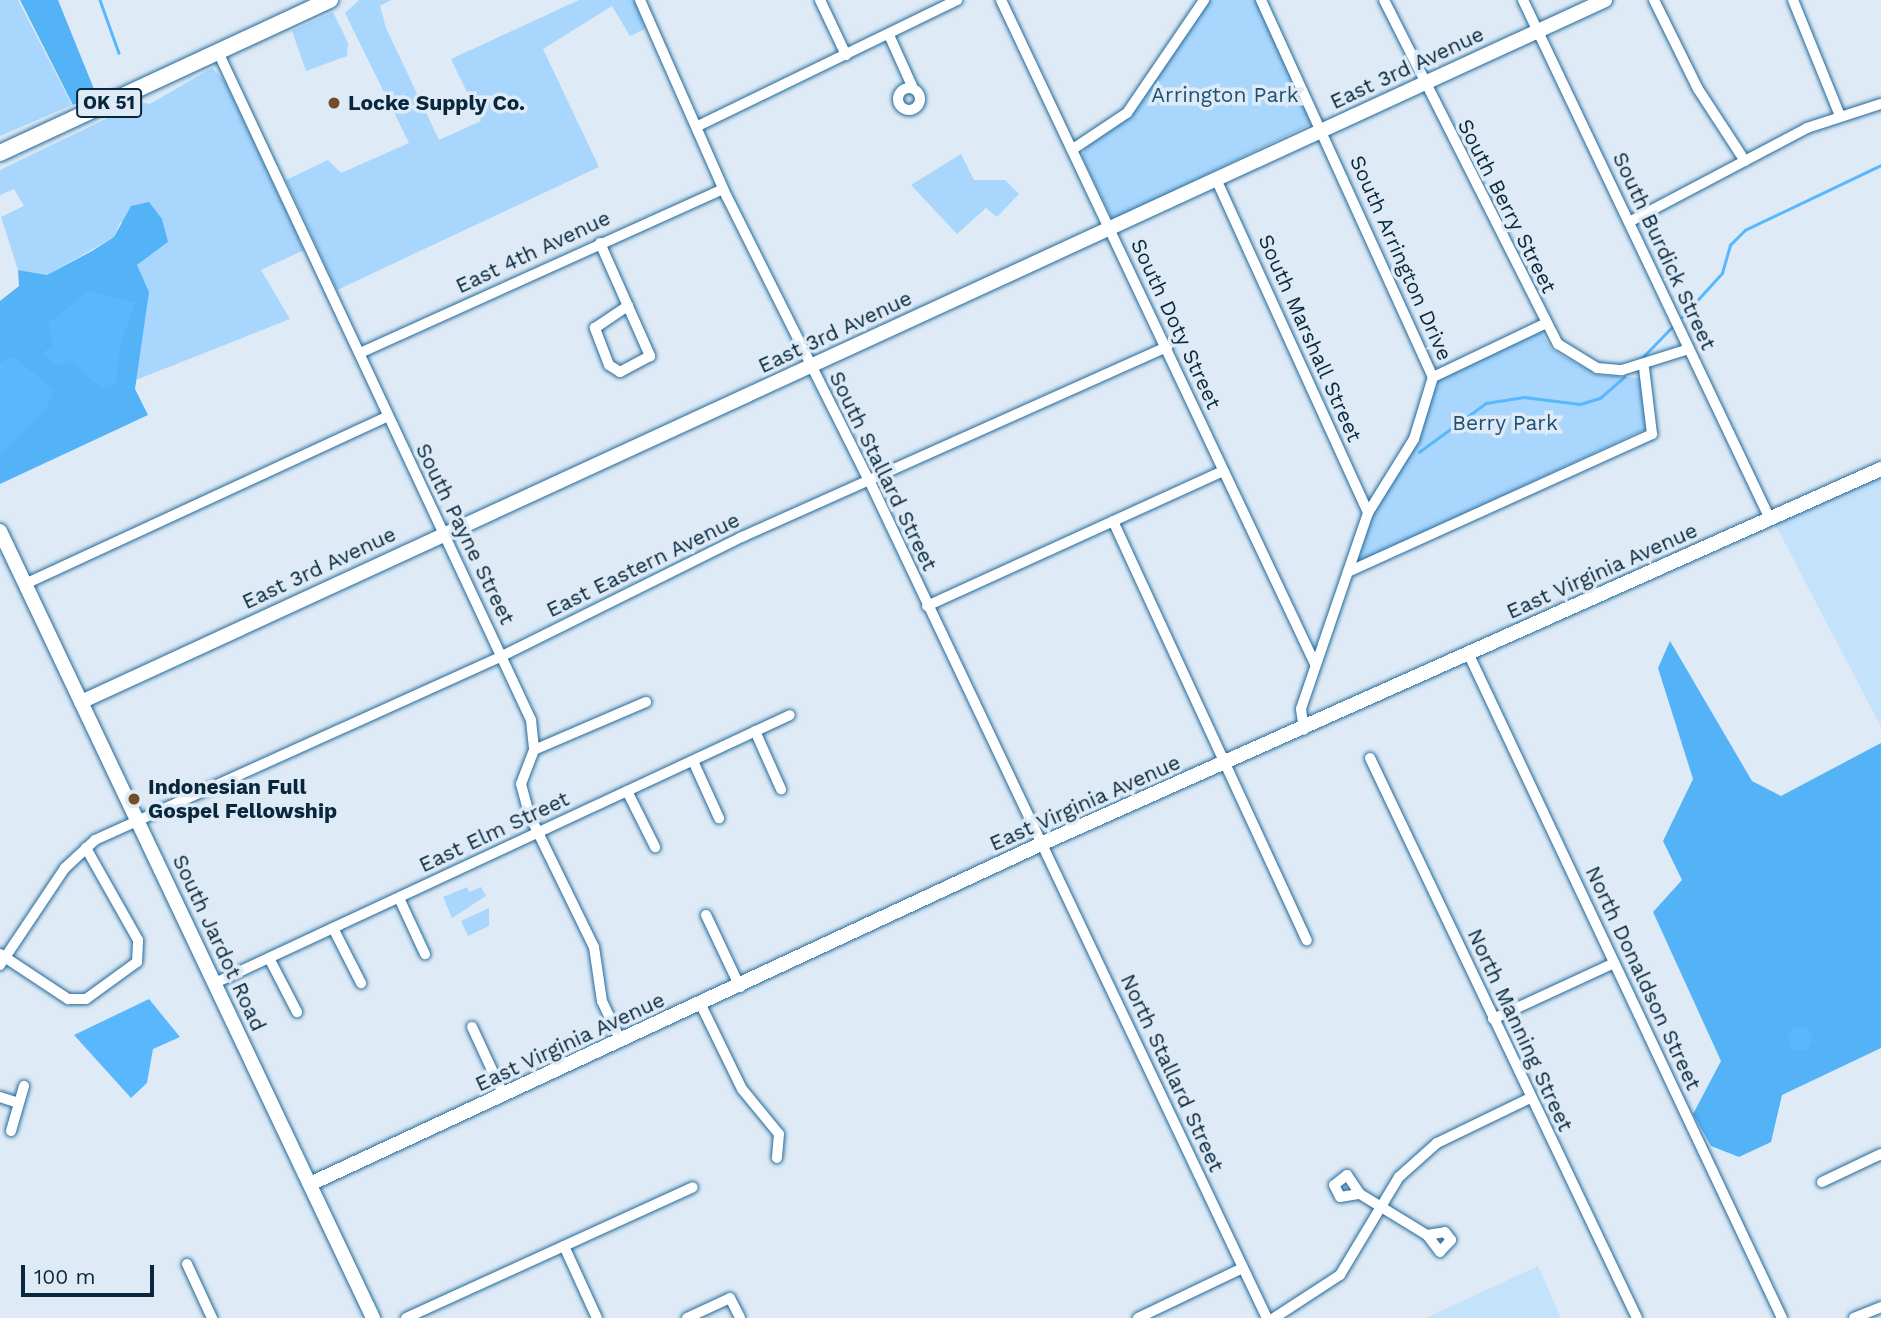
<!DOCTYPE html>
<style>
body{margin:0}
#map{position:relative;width:1881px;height:1318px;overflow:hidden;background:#deebf6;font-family:"Work Sans",sans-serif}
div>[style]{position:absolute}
.built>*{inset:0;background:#c5e2fb}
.green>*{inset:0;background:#a8d6fc}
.forest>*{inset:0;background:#54b2f7}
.water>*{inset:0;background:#59b7fd}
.round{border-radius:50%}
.stream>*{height:2.5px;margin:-1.25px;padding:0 1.25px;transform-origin:1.25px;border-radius:1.25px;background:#59b7fd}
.roads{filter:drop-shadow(0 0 2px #246a9c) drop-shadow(0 0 2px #246a9c)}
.street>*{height:10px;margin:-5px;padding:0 5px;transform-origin:5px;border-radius:5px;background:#fff}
.street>.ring{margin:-5px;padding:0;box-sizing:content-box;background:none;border:10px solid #fff;border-radius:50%}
.secondary>*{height:14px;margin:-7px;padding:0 7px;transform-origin:7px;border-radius:7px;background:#fff}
.primary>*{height:16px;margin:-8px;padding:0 8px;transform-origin:8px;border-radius:8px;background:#fff}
.dots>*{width:19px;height:19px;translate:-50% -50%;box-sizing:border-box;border:4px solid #deebf6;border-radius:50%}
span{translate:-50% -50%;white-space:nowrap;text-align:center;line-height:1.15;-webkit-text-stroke:7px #deebf6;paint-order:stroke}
.shield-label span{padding:2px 5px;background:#deebf6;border:2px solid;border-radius:5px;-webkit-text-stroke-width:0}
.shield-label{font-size:19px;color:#09273c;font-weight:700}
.street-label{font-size:21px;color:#09273c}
.park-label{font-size:21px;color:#205174}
.poi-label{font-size:21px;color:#09273c;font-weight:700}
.left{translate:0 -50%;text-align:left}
.scale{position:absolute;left:21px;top:1265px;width:133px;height:32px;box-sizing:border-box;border:4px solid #09273c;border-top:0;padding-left:9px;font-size:21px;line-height:24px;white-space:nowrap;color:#09273c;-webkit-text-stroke:5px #deebf6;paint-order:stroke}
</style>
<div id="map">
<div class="built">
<i style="clip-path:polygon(1881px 475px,1881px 727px,1775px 524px)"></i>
<i style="clip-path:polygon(1538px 1266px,1561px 1318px,1426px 1318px)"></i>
</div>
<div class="green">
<i style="clip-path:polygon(0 0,18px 0,72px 105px,0 136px)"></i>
<i style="clip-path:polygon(359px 0,391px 0,380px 6px,386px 28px,439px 140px,481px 121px,451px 59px,579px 0,635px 0,645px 29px,630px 36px,612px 6px,543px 49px,599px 167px,337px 290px,286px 180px,328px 160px,341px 173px,409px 143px,345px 13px)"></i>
<i style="clip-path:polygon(1210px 0,1255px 0,1313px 123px,1113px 220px,1082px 157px,1085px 148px,1131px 116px)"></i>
<i style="clip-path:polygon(333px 12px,348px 43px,347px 56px,306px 71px,292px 31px)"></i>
<i style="clip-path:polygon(212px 68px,225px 81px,304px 250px,261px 270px,290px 319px,136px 380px,147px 302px,137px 265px,168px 242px,120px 222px,114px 237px,47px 275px,18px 270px,1px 217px,24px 206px,14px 189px,0 195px,0 170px,141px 102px,150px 104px)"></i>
<i style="clip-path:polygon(961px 154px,974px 180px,1005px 180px,1019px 194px,997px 217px,986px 208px,957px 234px,911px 185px)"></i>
<i style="clip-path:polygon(1541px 332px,1552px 350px,1597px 375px,1640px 378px,1648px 428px,1350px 567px,1370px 515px,1418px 438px,1436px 381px)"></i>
<i style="clip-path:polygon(467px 887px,469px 892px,481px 887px,486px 896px,452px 918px,443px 897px)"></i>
<i style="clip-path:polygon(489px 908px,489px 926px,468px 936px,461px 921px)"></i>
</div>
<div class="forest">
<i style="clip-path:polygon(20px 0,58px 0,96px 94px,73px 105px)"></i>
<i style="clip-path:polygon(149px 202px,162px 219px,168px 242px,137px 265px,149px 292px,135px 389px,148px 415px,0 484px,0 301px,19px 286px,18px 270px,47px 275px,92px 251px,114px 237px,131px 206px)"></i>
<i style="clip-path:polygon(1670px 641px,1752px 781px,1781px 796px,1881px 743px,1881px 1048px,1782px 1095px,1771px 1142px,1739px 1157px,1711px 1146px,1693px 1114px,1721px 1061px,1653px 912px,1682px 880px,1663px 841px,1693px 779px,1658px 668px)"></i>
</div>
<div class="water">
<i style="clip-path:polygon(89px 291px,135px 303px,120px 345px,116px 383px,102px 389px,70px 360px,58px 366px,43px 353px,53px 344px,48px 323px)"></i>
<i style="clip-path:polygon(14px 357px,54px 390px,45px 411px,0 455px,0 363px)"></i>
<i style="clip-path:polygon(149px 999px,180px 1037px,153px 1049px,147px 1083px,131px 1098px,74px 1035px)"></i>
<i class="round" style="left:1788px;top:1027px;width:24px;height:24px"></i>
</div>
<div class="stream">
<i style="left:100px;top:0;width:56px;rotate:70.3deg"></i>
<i style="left:1682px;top:317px;width:59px;rotate:-47.7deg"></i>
<i style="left:1722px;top:273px;width:29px;rotate:-74deg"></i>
<i style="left:1730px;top:245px;width:21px;rotate:-45deg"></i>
<i style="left:1745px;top:230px;width:151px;rotate:-25.5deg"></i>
<i style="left:1640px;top:360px;width:45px;rotate:-45.9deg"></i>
<i style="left:1419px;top:452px;width:83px;rotate:-36.2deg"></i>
<i style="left:1486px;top:403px;width:38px;rotate:-9deg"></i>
<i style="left:1524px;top:397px;width:56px;rotate:7.1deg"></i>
<i style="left:1580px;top:404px;width:21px;rotate:-17deg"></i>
<i style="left:1600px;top:398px;width:32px;rotate:-41deg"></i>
</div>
<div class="roads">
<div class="street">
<i style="left:640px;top:0;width:215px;rotate:66.2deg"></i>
<i style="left:727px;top:197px;width:317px;rotate:63.4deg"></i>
<i style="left:869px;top:480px;width:928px;rotate:64.6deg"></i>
<i style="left:820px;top:0;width:61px;rotate:64.7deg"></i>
<i style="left:1001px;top:0;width:735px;rotate:64.69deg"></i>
<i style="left:1261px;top:0;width:414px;rotate:65.5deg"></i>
<i style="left:1433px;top:377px;width:65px;rotate:107deg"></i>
<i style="left:1414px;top:439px;width:87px;rotate:121.9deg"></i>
<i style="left:1368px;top:513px;width:207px;rotate:108.9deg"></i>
<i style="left:1301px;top:709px;width:21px;rotate:82deg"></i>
<i style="left:1384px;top:0;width:386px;rotate:63.2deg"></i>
<i style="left:1558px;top:344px;width:46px;rotate:31.6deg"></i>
<i style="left:1597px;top:368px;width:25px;rotate:5deg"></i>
<i style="left:1622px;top:370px;width:70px;rotate:-17.4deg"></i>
<i style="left:1523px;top:0;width:575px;rotate:64.55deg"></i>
<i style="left:1654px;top:0;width:99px;rotate:63.7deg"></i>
<i style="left:1698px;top:89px;width:86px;rotate:56.9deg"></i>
<i style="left:1793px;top:0;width:125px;rotate:67.9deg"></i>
<i style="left:889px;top:35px;width:56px;rotate:65.7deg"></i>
<i style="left:218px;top:52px;width:738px;rotate:64.89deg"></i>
<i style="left:531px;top:720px;width:30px;rotate:84deg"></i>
<i style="left:534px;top:750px;width:36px;rotate:111deg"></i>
<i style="left:521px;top:784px;width:31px;rotate:75deg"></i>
<i style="left:529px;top:814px;width:148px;rotate:64deg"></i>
<i style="left:594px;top:947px;width:55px;rotate:81.6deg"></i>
<i style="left:602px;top:1001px;width:45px;rotate:65.1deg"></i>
<i class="ring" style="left:898px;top:88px;width:12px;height:12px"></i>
<i style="left:700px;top:125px;width:286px;rotate:-25.9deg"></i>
<i style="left:1073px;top:149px;width:65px;rotate:-33.7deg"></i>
<i style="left:1127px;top:113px;width:137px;rotate:-55.7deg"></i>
<i style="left:1216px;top:179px;width:367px;rotate:65.5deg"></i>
<i style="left:1629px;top:222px;width:201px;rotate:-27.8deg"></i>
<i style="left:1807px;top:128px;width:78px;rotate:-18deg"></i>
<i style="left:600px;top:243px;width:124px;rotate:66.1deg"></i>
<i style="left:650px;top:356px;width:34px;rotate:152deg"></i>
<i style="left:620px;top:372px;width:13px;rotate:-148deg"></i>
<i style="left:609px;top:365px;width:40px;rotate:-111deg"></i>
<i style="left:595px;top:328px;width:40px;rotate:-34deg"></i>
<i style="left:360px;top:353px;width:398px;rotate:-24.3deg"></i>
<i style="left:1433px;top:377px;width:123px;rotate:-25.5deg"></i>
<i style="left:1113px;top:521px;width:462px;rotate:65.2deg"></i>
<i style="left:1348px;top:572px;width:334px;rotate:-24.4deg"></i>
<i style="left:1652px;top:434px;width:66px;rotate:-96.9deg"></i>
<i style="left:25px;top:584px;width:399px;rotate:-24.8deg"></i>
<i style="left:927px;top:606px;width:325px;rotate:-24.5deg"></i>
<i style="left:1469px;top:655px;width:733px;rotate:64.73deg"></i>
<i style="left:755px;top:731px;width:64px;rotate:65.9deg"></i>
<i style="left:534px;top:750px;width:122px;rotate:-23.2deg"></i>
<i style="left:1370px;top:758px;width:620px;rotate:64.51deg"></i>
<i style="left:693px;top:761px;width:63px;rotate:65.5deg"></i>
<i style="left:627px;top:791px;width:63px;rotate:63.4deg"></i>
<i style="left:399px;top:898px;width:62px;rotate:65.1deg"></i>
<i style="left:706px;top:915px;width:80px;rotate:64.7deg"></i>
<i style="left:333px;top:928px;width:62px;rotate:63deg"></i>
<i style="left:0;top:954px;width:82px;rotate:33.5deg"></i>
<i style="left:68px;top:999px;width:18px"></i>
<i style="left:86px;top:999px;width:63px;rotate:-36deg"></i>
<i style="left:137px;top:962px;width:22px;rotate:-87deg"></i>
<i style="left:138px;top:940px;width:106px;rotate:-119.5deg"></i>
<i style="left:269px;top:958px;width:61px;rotate:62.6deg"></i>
<i style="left:0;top:965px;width:117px;rotate:-56.2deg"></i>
<i style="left:65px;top:868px;width:41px;rotate:-43deg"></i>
<i style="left:95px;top:840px;width:447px;rotate:-24.3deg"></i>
<i style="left:502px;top:656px;width:268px;rotate:-26.4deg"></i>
<i style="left:742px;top:537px;width:466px;rotate:-24.1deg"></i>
<i style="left:215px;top:983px;width:634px;rotate:-24.99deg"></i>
<i style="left:701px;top:1005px;width:93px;rotate:64deg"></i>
<i style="left:742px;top:1089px;width:58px;rotate:50.6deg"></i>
<i style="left:779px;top:1134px;width:24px;rotate:95deg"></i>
<i style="left:1493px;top:1019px;width:133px;rotate:-24.8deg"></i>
<i style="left:472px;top:1027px;width:76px;rotate:65.1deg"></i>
<i style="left:0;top:1097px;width:19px;rotate:18deg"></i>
<i style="left:11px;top:1131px;width:47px;rotate:-73.9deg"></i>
<i style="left:1822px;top:1182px;width:65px;rotate:-25.4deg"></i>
<i style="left:1360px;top:1194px;width:23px;rotate:-124deg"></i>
<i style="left:1347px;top:1175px;width:16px;rotate:142deg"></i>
<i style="left:1334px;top:1185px;width:13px;rotate:63deg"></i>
<i style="left:1340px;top:1197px;width:20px;rotate:-9deg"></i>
<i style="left:1360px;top:1194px;width:79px;rotate:31.5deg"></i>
<i style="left:1445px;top:1232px;width:10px;rotate:53deg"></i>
<i style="left:1451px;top:1240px;width:16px;rotate:133deg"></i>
<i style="left:1440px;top:1252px;width:21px;rotate:-127deg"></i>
<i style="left:1427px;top:1235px;width:18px;rotate:-9deg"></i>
<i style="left:564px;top:1246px;width:79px;rotate:65.4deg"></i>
<i style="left:187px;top:1264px;width:60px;rotate:65.2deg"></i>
<i style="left:406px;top:1318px;width:315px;rotate:-24.5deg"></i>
<i style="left:687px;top:1318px;width:47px;rotate:-24.9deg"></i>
<i style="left:730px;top:1298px;width:22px;rotate:63deg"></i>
<i style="left:1138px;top:1318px;width:116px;rotate:-25.5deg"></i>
<i style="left:1274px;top:1318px;width:79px;rotate:-33.1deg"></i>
<i style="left:1340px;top:1275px;width:114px;rotate:-59deg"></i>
<i style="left:1399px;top:1177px;width:51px;rotate:-41.8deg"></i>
<i style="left:1437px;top:1143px;width:103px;rotate:-25.8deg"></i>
<i style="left:1854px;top:1318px;width:29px;rotate:-22deg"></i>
</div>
<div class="secondary">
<i style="left:0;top:531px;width:871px;rotate:64.64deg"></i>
<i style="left:81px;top:702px;width:1678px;rotate:-24.73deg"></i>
<i style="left:310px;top:1184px;width:806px;rotate:-24.94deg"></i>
<i style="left:1041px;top:844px;width:920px;rotate:-24.06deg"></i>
</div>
<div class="primary">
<i style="left:0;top:153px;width:364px;rotate:-24.9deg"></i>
</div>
</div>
<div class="dots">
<i style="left:334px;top:103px;background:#724d29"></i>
<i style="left:134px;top:799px;background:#724d29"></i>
</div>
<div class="shield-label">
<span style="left:109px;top:103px">OK 51</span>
</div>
<div class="street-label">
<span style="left:1407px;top:68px;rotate:-25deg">East 3rd Avenue</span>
<span style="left:1507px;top:206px;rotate:63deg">South Berry Street</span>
<span style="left:1664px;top:251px;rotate:65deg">South Burdick Street</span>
<span style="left:533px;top:252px;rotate:-25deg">East 4th Avenue</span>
<span style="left:1401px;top:258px;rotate:66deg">South Arrington Drive</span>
<span style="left:1176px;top:324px;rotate:65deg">South Doty Street</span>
<span style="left:835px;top:332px;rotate:-25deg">East 3rd Avenue</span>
<span style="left:1310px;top:338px;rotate:66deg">South Marshall Street</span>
<span style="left:883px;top:471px;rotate:64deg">South Stallard Street</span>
<span style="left:465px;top:534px;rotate:64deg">South Payne Street</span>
<span style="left:643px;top:565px;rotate:-26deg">East Eastern Avenue</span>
<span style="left:319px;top:568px;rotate:-25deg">East 3rd Avenue</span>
<span style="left:1602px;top:571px;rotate:-24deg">East Virginia Avenue</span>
<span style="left:1085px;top:803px;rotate:-24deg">East Virginia Avenue</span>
<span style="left:494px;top:832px;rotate:-25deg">East Elm Street</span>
<span style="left:219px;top:943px;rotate:65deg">South Jardot Road</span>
<span style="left:1643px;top:978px;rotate:65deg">North Donaldson Street</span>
<span style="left:1520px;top:1030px;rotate:65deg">North Manning Street</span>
<span style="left:570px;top:1042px;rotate:-25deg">East Virginia Avenue</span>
<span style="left:1172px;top:1073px;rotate:65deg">North Stallard Street</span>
</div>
<div class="park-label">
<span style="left:1225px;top:95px">Arrington Park</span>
<span style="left:1505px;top:423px">Berry Park</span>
</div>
<div class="poi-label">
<span class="left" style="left:348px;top:103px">Locke Supply Co.</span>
<span class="left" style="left:148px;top:799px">Indonesian Full<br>Gospel Fellowship</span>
</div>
<div class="scale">100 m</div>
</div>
